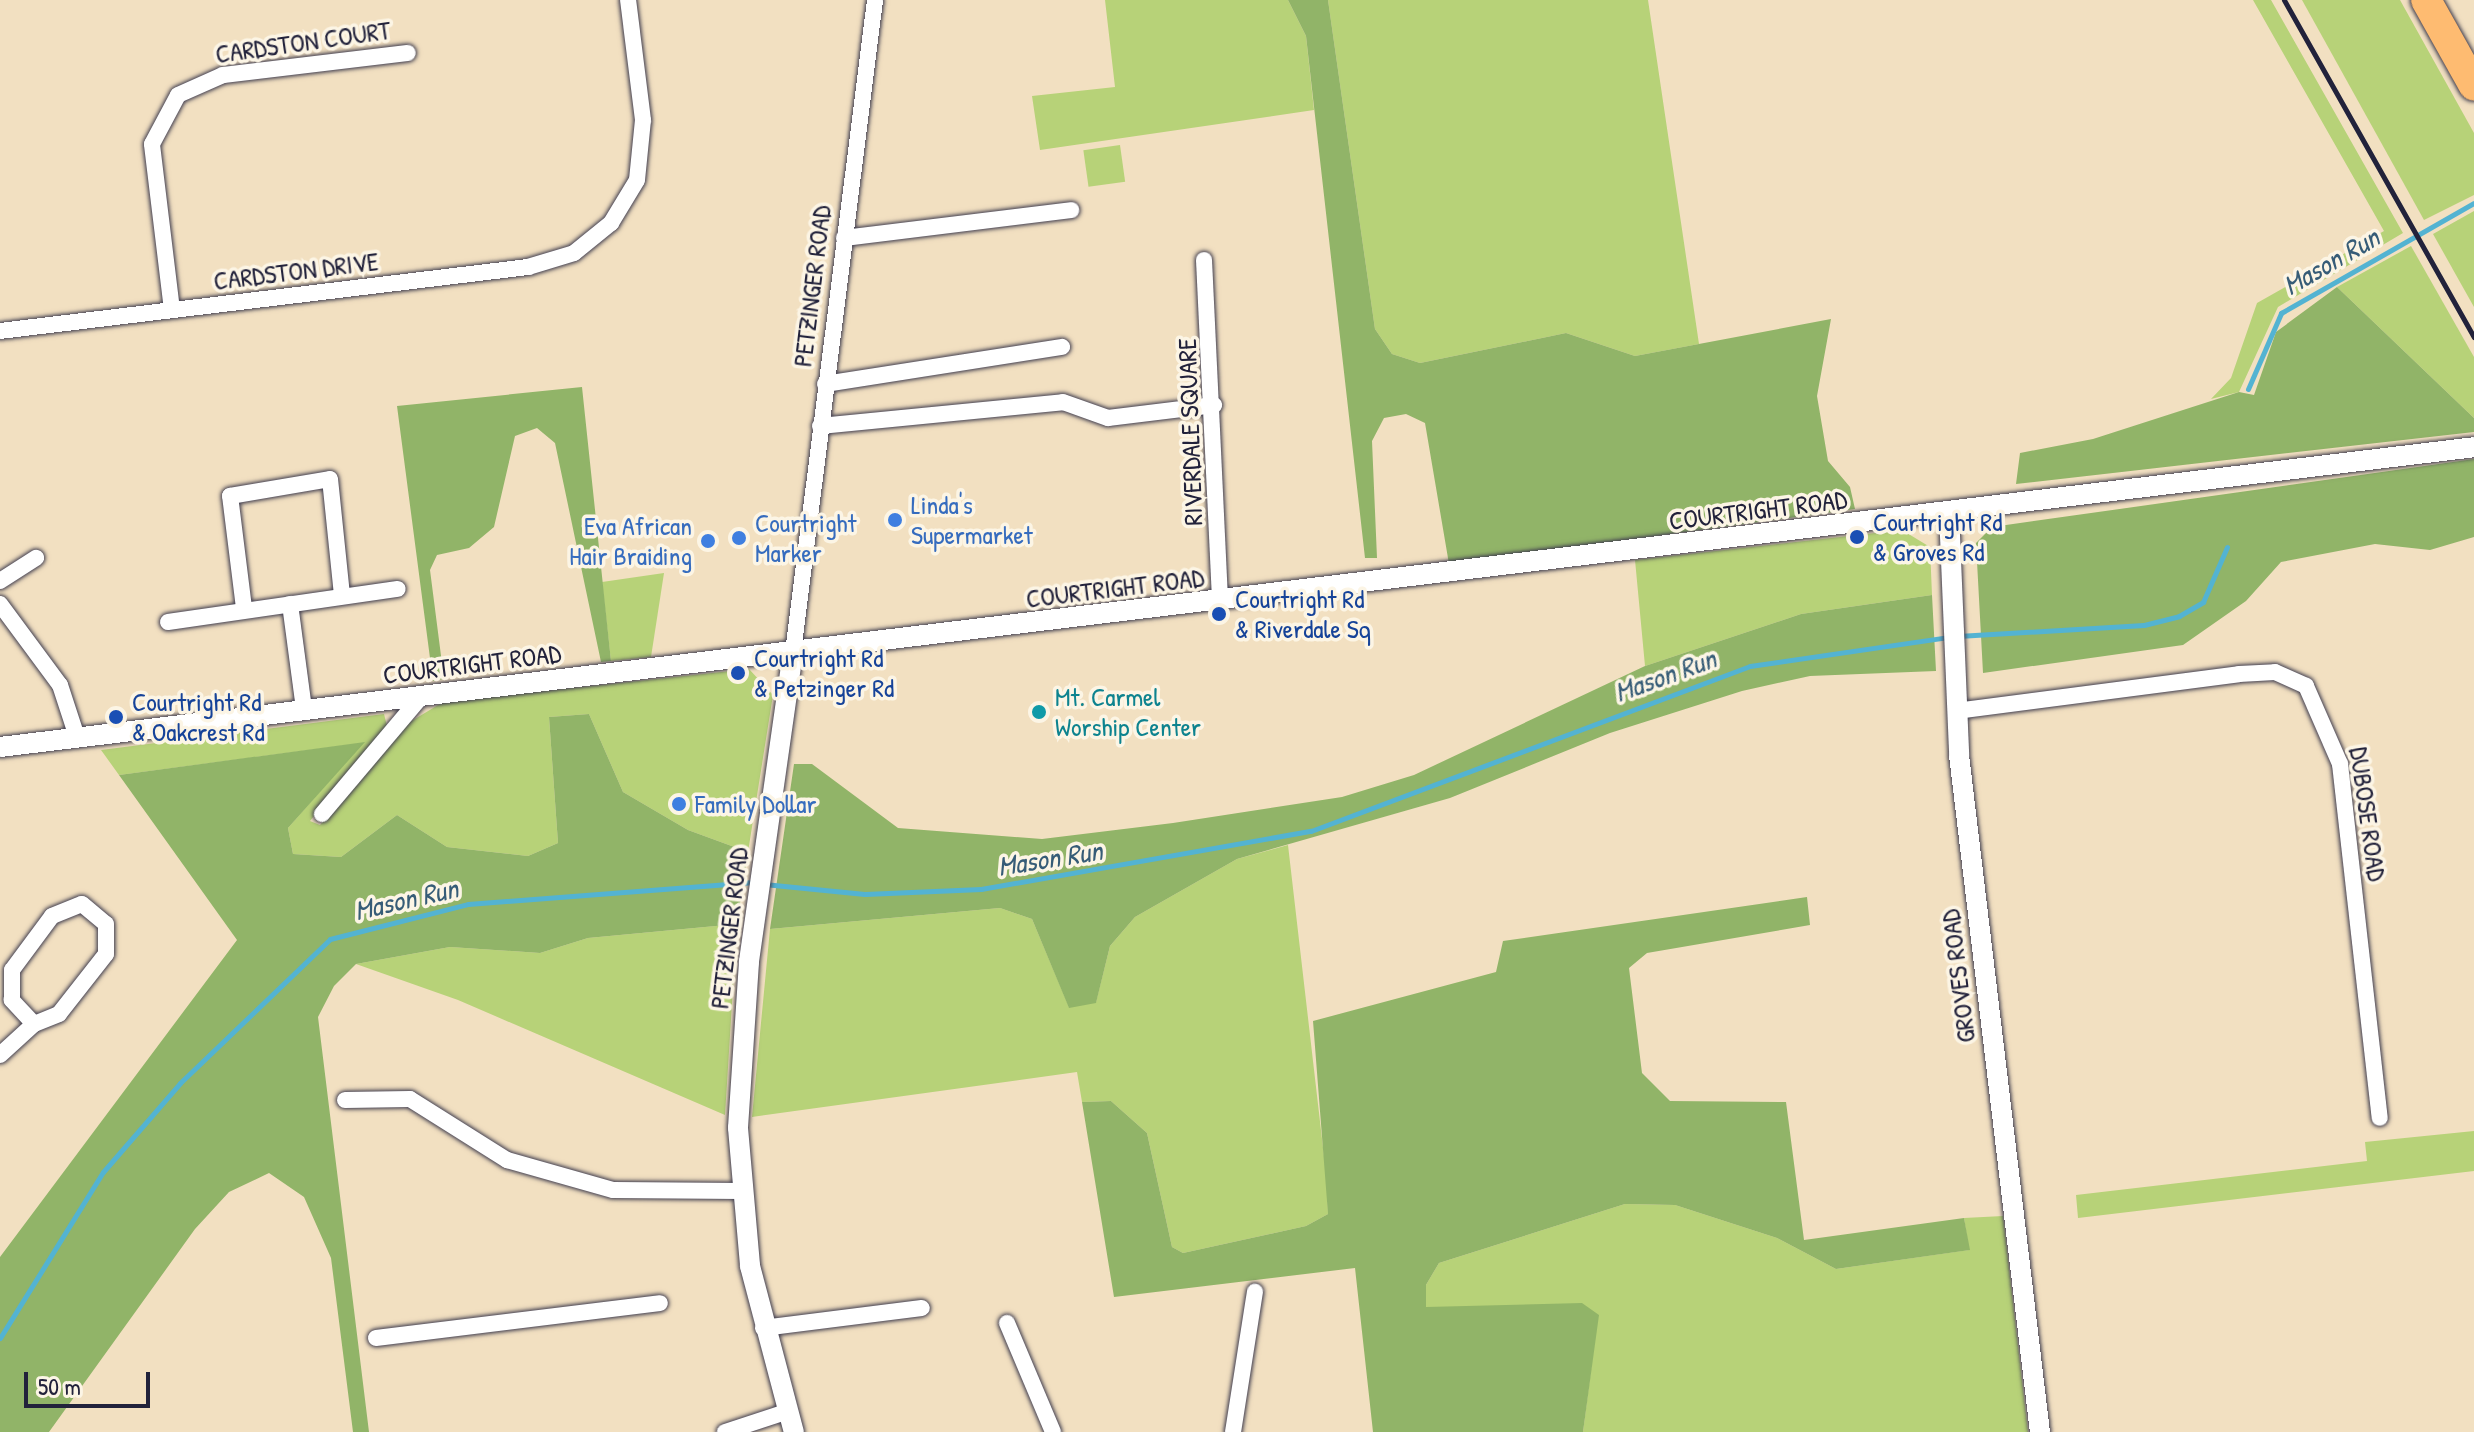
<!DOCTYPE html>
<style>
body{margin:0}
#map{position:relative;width:2474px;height:1432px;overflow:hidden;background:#f2e0c1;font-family:"Patrick Hand",sans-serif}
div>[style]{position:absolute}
.green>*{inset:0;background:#b7d278;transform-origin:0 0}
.forest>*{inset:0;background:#91b468}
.stream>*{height:5px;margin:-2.5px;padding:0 2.5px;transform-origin:2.5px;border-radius:2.5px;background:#53b3d2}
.roads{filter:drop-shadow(0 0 2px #413e4f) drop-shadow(0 0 2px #413e4f)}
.minor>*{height:16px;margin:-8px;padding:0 8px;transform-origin:8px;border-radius:8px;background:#fff}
.tertiary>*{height:20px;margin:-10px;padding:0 10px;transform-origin:10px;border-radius:10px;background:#fff}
.motorway>*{height:30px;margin:-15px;padding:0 15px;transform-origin:15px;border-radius:15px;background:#febb71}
.rail>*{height:5px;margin:-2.5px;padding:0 2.5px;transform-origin:2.5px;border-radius:2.5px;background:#22223b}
.dots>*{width:22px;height:22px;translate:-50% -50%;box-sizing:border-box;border:4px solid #fcf5e5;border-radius:50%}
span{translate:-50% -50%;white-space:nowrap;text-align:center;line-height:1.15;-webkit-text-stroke:7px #fcf5e5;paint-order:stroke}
.street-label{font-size:26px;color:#22223b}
.shop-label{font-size:26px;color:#366cbe}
.left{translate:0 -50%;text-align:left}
.right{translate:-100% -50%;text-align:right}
.transit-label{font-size:26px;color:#164399}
.culture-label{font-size:26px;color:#0d838f}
.water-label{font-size:28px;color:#365c77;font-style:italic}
.scale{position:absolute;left:24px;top:1372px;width:126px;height:36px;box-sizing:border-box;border:4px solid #22223b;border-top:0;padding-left:10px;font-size:24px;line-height:28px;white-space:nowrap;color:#22223b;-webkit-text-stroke:6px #fcf5e5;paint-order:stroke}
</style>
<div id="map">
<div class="green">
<i style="clip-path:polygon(1105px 0,1288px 0,1306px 36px,1314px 110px,1040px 150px,1032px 96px,1115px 87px)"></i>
<i style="clip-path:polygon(1328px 0,1648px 0,1699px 344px,1635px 356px,1566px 333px,1420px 363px,1392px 354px,1375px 329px)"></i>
<i style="clip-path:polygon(2253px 0,2271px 0,2403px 233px,2278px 307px,2239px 392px,2211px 399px,2231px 378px,2257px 303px,2384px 231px)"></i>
<i style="clip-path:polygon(2302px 0,2400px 0,2474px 133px,2474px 195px,2424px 220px)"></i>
<i style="left:1120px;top:145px;width:37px;height:37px;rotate:82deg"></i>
<i style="clip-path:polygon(2474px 211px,2474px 307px,2433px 234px)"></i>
<i style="clip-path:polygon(2411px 246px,2474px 357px,2474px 418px,2337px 287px)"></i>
<i style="clip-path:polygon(1902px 530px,1930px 547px,1932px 595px,1801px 614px,1645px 666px,1635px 560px)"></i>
<i style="clip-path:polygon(664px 573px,651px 657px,611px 661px,602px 582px)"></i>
<i style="clip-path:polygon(749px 669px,773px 695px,748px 852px,688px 830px,623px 792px,589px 714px,549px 717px,558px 843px,528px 856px,447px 847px,397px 815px,341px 857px,293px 854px,288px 828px,363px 743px,119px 775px,101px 750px,384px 714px,387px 726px,310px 821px,320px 825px,405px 725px,443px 702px)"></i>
<i style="clip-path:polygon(1288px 845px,1327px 1182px,1328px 1214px,1306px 1226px,1183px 1253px,1172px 1247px,1147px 1133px,1111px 1101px,1082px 1102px,1077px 1072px,752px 1117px,770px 929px,1000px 908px,1032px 919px,1069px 1007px,1096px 1002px,1110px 946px,1135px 917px,1237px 859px)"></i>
<i style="clip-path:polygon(737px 924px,725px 1115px,458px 1000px,356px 964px,450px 947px,540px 953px,588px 938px)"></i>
<i style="clip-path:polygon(2474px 1131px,2474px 1171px,2078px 1218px,2076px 1195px,2367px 1161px,2365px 1142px)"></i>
<i style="clip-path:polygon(1625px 1204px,1675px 1205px,1777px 1238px,1836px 1269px,1969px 1250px,1964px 1218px,2003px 1216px,2028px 1432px,1583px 1432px,1598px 1315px,1426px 1307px,1426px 1285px,1439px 1263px)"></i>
</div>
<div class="forest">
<i style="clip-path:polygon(1288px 0,1328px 0,1375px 329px,1392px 354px,1420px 363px,1566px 333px,1635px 356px,1831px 319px,1817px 396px,1828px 461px,1850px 487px,1855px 509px,1449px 564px,1425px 423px,1406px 414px,1384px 418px,1372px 441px,1377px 558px,1365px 558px,1306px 36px)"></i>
<i style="clip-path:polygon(2337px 287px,2474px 418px,2474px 432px,2016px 484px,2020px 453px,2093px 439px,2239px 392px,2254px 395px,2276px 332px)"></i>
<i style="clip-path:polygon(582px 387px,611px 661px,601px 662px,555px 443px,537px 428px,515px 436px,494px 527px,469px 548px,437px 555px,430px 570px,444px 679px,433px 681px,397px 406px)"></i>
<i style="clip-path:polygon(2474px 459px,2474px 537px,2430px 550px,2375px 544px,2281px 562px,2246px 601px,2183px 645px,1983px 673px,1976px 543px,1992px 527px)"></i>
<i style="clip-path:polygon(1932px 595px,1936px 671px,1810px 676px,1742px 691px,1610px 733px,1450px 798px,1237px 859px,1135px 917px,1110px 946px,1096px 1003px,1069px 1008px,1032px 919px,1000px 908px,770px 929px,794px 764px,812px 764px,898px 828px,1042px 839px,1173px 823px,1342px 797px,1414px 775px,1645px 666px,1801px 614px)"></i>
<i style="clip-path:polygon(589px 714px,623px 792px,688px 830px,748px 852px,737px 924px,588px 938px,540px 953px,450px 947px,356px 964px,334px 986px,318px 1017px,369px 1432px,353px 1432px,331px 1258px,304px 1197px,269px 1173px,229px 1192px,195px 1229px,49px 1432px,0 1432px,0 1257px,237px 940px,119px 775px,365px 742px,288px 828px,293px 854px,341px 857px,397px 815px,447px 847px,528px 856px,558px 843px,549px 717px)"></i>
<i style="clip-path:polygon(1807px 897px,1810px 925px,1647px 953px,1629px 968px,1642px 1073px,1670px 1101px,1786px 1102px,1804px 1240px,1964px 1218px,1970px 1250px,1836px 1269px,1777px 1238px,1675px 1205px,1625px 1204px,1439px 1263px,1426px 1285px,1426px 1307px,1582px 1303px,1599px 1315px,1583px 1432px,1373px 1432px,1355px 1268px,1114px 1297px,1082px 1102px,1111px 1101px,1147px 1133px,1172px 1247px,1183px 1253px,1306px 1226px,1328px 1214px,1313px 1021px,1496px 972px,1503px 941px)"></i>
</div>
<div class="stream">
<i style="left:2248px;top:389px;width:83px;rotate:-66.5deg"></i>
<i style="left:2281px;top:313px;width:222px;rotate:-29.7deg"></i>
<i style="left:1958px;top:636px;width:186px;rotate:-3.4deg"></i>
<i style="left:2144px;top:625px;width:36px;rotate:-14deg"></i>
<i style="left:2179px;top:616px;width:28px;rotate:-30deg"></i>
<i style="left:2203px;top:602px;width:60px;rotate:-66.4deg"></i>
<i style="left:764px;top:884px;width:101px;rotate:5.7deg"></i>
<i style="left:865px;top:894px;width:116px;rotate:-2.5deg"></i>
<i style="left:981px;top:889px;width:335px;rotate:-10deg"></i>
<i style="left:1311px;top:831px;width:469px;rotate:-20.6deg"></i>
<i style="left:1750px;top:666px;width:200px;rotate:-8.3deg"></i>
<i style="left:0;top:1338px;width:195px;rotate:-58.2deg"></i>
<i style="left:103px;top:1172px;width:118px;rotate:-49.1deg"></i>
<i style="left:180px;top:1083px;width:208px;rotate:-43.8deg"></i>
<i style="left:330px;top:939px;width:142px;rotate:-14.2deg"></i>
<i style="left:468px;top:904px;width:287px;rotate:-4.4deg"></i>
</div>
<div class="roads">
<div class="minor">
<i style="left:844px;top:238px;width:229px;rotate:-7deg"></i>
<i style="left:1204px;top:260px;width:342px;rotate:87.3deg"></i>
<i style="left:172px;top:310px;width:167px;rotate:-96.9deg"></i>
<i style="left:152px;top:144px;width:55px;rotate:-62deg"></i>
<i style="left:178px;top:95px;width:49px;rotate:-24deg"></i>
<i style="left:223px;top:75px;width:186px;rotate:-6.8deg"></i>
<i style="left:0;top:331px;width:532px;rotate:-6.91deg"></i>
<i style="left:528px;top:267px;width:48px;rotate:-16.9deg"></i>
<i style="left:574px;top:253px;width:48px;rotate:-39deg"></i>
<i style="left:611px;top:223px;width:50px;rotate:-58.8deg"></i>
<i style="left:637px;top:180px;width:60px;rotate:-84.3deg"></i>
<i style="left:643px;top:120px;width:121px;rotate:-97.1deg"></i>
<i style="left:825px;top:384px;width:240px;rotate:-8.9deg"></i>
<i style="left:820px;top:426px;width:244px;rotate:-5.6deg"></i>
<i style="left:1063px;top:402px;width:48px;rotate:19.6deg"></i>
<i style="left:1108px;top:418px;width:107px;rotate:-7deg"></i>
<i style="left:0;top:581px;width:43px;rotate:-32.6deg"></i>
<i style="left:0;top:604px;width:101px;rotate:53.5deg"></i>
<i style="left:60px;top:685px;width:55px;rotate:71.9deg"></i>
<i style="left:290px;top:604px;width:106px;rotate:82.4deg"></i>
<i style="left:244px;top:608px;width:113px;rotate:-97.1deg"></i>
<i style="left:230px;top:496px;width:101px;rotate:-9.6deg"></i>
<i style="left:330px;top:479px;width:117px;rotate:84.1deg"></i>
<i style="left:168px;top:622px;width:232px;rotate:-8.2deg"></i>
<i style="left:793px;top:652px;width:657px;rotate:-82.83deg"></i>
<i style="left:1956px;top:711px;width:285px;rotate:-7.4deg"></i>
<i style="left:2239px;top:674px;width:36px;rotate:-3deg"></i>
<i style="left:2275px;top:672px;width:34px;rotate:24deg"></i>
<i style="left:2306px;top:686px;width:85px;rotate:66.4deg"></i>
<i style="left:2340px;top:764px;width:356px;rotate:83.6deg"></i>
<i style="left:322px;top:814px;width:153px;rotate:-49.8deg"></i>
<i style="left:82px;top:904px;width:31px;rotate:40deg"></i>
<i style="left:106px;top:924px;width:30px;rotate:90deg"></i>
<i style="left:106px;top:954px;width:76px;rotate:128.1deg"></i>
<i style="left:59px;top:1014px;width:27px;rotate:158deg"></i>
<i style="left:34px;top:1024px;width:33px;rotate:-133deg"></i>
<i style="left:12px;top:1000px;width:30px;rotate:-90deg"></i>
<i style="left:12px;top:970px;width:67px;rotate:-53.5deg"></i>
<i style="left:52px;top:916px;width:32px;rotate:-22deg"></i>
<i style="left:0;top:1055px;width:46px;rotate:-42.4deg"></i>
<i style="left:345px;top:1100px;width:65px;rotate:-0.9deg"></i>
<i style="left:410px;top:1099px;width:115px;rotate:32.2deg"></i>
<i style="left:507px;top:1160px;width:110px;rotate:15.8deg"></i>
<i style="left:613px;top:1190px;width:128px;rotate:0.4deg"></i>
<i style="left:1007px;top:1323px;width:118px;rotate:67.1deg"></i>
<i style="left:763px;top:1328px;width:160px;rotate:-7.2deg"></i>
<i style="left:376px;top:1338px;width:286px;rotate:-7deg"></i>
<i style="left:725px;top:1432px;width:64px;rotate:-18.2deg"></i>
<i style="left:1233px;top:1432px;width:142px;rotate:-81.1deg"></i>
</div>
<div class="tertiary">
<i style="left:1949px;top:512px;width:243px;rotate:87.6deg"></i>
<i style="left:1959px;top:755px;width:682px;rotate:83.18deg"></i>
<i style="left:793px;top:652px;width:313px;rotate:98.1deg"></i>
<i style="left:749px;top:962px;width:166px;rotate:93.8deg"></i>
<i style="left:738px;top:1128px;width:139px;rotate:85deg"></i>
<i style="left:750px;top:1266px;width:172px;rotate:75.2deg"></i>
<i style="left:0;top:747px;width:2492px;rotate:-6.91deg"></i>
</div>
<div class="motorway">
<i style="left:2426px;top:0;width:98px;rotate:60.8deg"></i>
</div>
</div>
<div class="rail">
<i style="left:2284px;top:0;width:387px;rotate:60.6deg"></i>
</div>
<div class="dots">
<i style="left:895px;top:520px;background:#3f7fe0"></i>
<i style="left:1857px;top:537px;background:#1a4fb4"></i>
<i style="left:739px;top:538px;background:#3f7fe0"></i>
<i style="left:708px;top:541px;background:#3f7fe0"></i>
<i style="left:1219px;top:614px;background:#1a4fb4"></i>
<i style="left:738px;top:673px;background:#1a4fb4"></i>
<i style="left:1039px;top:712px;background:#0f9aa8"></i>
<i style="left:116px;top:717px;background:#1a4fb4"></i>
<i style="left:679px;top:804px;background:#3f7fe0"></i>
</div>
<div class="street-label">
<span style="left:303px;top:42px;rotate:-8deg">CARDSTON COURT</span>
<span style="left:296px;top:271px;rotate:-7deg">CARDSTON DRIVE</span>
<span style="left:812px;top:286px;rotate:-83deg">PETZINGER ROAD</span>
<span style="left:1190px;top:432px;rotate:-92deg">RIVERDALE SQUARE</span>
<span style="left:1758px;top:510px;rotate:-7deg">COURTRIGHT ROAD</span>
<span style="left:1115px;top:588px;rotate:-7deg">COURTRIGHT ROAD</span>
<span style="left:472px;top:664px;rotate:-7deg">COURTRIGHT ROAD</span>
<span style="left:2368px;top:814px;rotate:82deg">DUBOSE ROAD</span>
<span style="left:729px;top:928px;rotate:-83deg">PETZINGER ROAD</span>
<span style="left:1958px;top:976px;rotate:-97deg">GROVES ROAD</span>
</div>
<div class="shop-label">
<span class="left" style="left:911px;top:520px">Linda's<br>Supermarket</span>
<span class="left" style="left:755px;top:538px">Courtright<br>Marker</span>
<span class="right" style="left:692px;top:541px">Eva African<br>Hair Braiding</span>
<span class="left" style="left:695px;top:804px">Family Dollar</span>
</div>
<div class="transit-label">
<span class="left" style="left:1873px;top:537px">Courtright Rd<br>&amp; Groves Rd</span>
<span class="left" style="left:1235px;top:614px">Courtright Rd<br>&amp; Riverdale Sq</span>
<span class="left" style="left:754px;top:673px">Courtright Rd<br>&amp; Petzinger Rd</span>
<span class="left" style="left:132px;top:717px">Courtright Rd<br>&amp; Oakcrest Rd</span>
</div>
<div class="culture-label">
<span class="left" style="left:1055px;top:712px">Mt. Carmel<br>Worship Center</span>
</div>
<div class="water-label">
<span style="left:2331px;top:261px;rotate:-30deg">Mason Run</span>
<span style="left:1665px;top:675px;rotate:-20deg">Mason Run</span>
<span style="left:1050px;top:858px;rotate:-9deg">Mason Run</span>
<span style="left:406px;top:899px;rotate:-13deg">Mason Run</span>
</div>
<div class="scale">50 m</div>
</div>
